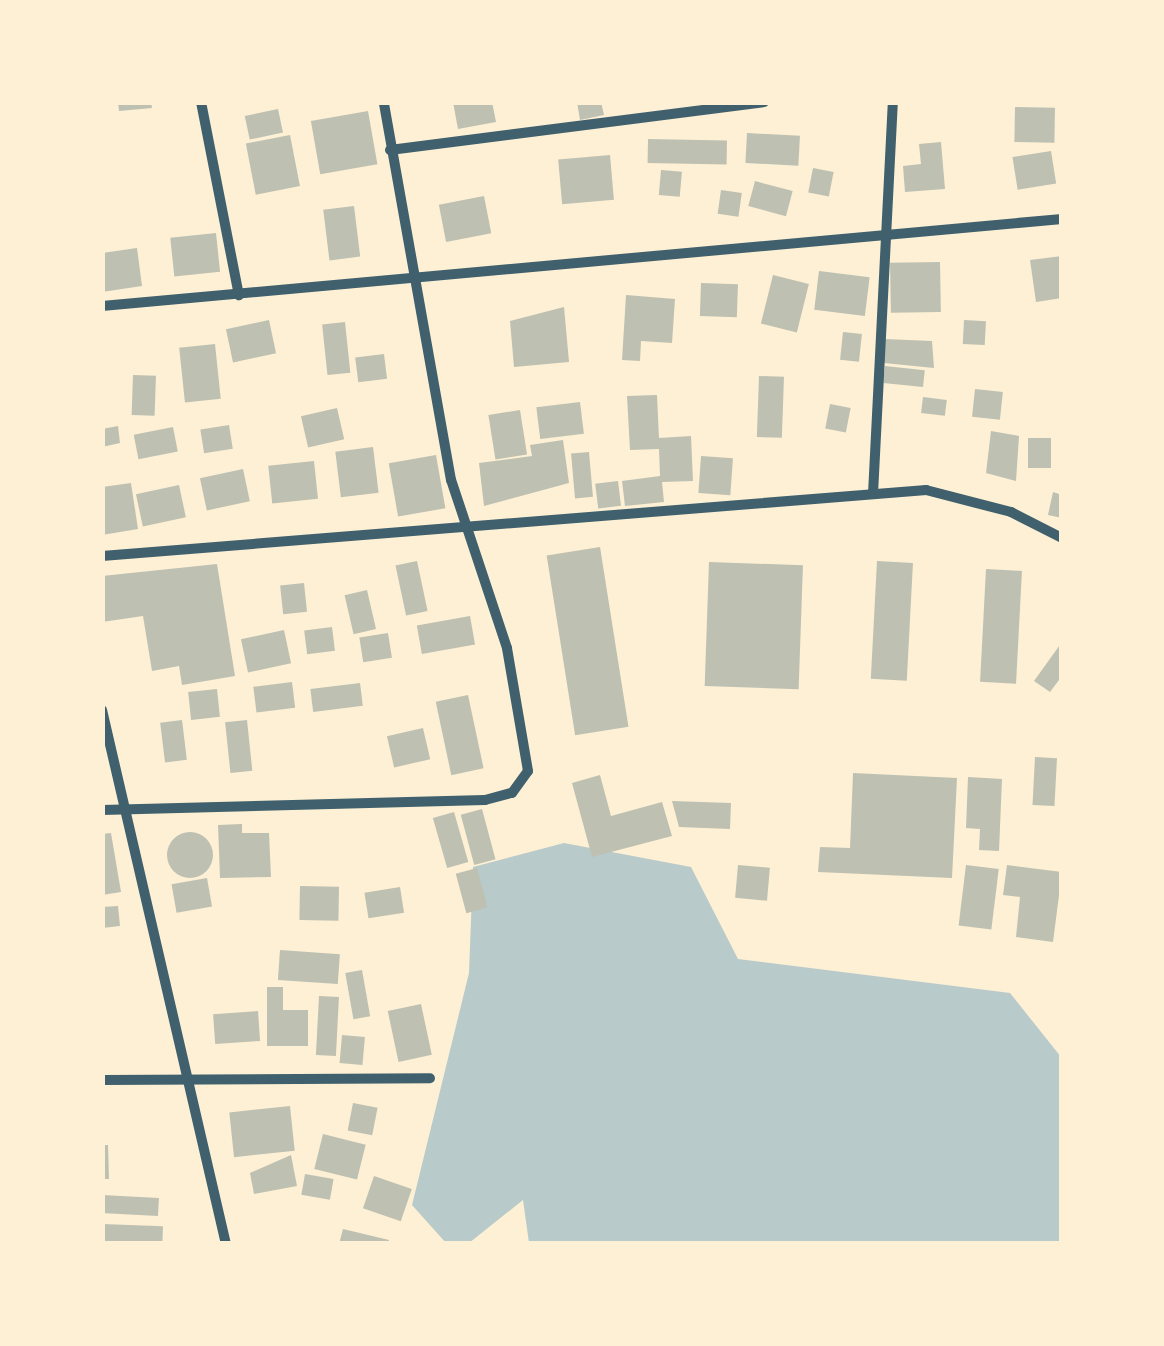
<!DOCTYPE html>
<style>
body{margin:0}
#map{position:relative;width:1164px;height:1346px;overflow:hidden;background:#fdf0d5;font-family:Signika,sans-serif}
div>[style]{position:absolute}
.green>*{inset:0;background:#b9caca}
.building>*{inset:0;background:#bec0b2;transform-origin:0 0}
.round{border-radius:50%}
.minor>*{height:10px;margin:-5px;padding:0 5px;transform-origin:5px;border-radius:5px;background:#3f606c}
span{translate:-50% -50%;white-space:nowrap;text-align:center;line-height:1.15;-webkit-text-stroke:9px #fdf0d5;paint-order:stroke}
.frame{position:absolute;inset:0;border:105px solid #fdf0d5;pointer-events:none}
</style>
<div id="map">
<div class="green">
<i style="clip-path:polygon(564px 843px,691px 867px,738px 959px,1010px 993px,1061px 1057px,1061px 1243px,529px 1243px,523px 1200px,469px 1243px,446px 1243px,412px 1205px,469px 973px,473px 867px)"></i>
</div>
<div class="building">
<i style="clip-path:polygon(118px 102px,151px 102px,152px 108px,119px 111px)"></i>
<i style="clip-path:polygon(453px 102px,492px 102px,496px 122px,458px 129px)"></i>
<i style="clip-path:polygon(577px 102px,601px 102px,604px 115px,580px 120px)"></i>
<i style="left:1015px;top:107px;width:40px;height:35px;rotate:1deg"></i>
<i style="left:278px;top:109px;width:24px;height:34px;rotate:78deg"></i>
<i style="left:368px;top:111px;width:54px;height:58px;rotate:80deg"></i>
<i style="left:747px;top:133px;width:53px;height:30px;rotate:3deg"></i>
<i style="left:290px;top:135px;width:52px;height:45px;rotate:79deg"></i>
<i style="left:648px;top:139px;width:79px;height:24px;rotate:1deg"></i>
<i style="clip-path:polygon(941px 142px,945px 189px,905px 192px,903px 166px,921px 164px,919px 144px)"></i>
<i style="left:1051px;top:151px;width:33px;height:39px;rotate:81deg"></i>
<i style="left:610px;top:155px;width:45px;height:52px;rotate:85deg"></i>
<i style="left:813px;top:168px;width:21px;height:25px;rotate:11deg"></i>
<i style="left:661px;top:170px;width:21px;height:25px;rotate:5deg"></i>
<i style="left:755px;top:181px;width:39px;height:26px;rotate:15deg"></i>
<i style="left:721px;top:190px;width:21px;height:24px;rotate:8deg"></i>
<i style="left:484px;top:196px;width:38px;height:46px;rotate:79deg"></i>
<i style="left:354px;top:206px;width:51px;height:31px;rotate:83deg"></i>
<i style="left:216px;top:233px;width:39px;height:46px;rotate:84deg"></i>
<i style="clip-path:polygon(137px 248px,142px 286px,102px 292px,102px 253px)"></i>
<i style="clip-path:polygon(1062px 256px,1062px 298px,1036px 302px,1030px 260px)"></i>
<i style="left:940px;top:262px;width:50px;height:50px;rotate:89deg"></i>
<i style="left:819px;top:271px;width:51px;height:39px;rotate:7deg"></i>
<i style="left:773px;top:275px;width:37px;height:50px;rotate:14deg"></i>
<i style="left:701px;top:283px;width:37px;height:33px;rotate:2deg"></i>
<i style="clip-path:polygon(626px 295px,675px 299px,672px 343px,641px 341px,640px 361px,622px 360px)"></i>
<i style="clip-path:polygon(564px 307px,569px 362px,514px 367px,510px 321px)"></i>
<i style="left:269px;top:320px;width:34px;height:44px;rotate:78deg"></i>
<i style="left:964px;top:320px;width:22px;height:24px;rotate:3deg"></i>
<i style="left:345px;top:322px;width:51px;height:23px;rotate:84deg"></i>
<i style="left:843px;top:332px;width:19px;height:28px;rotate:6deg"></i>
<i style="clip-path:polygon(885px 339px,932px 341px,934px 368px,884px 363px)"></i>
<i style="left:215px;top:344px;width:55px;height:36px;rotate:84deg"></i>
<i style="left:384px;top:354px;width:25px;height:29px;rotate:83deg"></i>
<i style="left:885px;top:366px;width:40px;height:17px;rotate:6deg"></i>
<i style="left:133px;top:375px;width:23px;height:40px;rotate:2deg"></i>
<i style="left:759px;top:376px;width:25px;height:61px;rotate:2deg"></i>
<i style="left:975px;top:389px;width:28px;height:28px;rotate:6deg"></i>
<i style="clip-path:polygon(657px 395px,659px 438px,691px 436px,693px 481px,662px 482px,664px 502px,625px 506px,622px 481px,660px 476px,659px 449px,630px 450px,627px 396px)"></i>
<i style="left:923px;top:397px;width:24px;height:16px;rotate:7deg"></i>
<i style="left:580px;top:402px;width:32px;height:44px;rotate:83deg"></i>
<i style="left:830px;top:404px;width:21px;height:25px;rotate:11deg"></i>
<i style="left:337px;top:408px;width:32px;height:37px;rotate:77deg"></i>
<i style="left:520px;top:410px;width:45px;height:32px;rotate:81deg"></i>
<i style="left:229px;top:425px;width:24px;height:29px;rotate:81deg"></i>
<i style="clip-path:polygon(118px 426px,120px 443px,102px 447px,102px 429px)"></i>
<i style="left:173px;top:427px;width:25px;height:40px;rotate:79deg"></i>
<i style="clip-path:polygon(991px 431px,1019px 436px,1016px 481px,986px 473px)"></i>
<i style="left:1028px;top:438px;width:23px;height:30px"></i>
<i style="clip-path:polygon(563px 440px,569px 483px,484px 506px,479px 463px,532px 456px,530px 445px)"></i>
<i style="left:373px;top:447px;width:46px;height:38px;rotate:83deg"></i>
<i style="left:589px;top:452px;width:45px;height:18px;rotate:85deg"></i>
<i style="left:436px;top:455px;width:54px;height:48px;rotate:80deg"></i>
<i style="left:701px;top:456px;width:32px;height:37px;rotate:4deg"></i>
<i style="left:314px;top:461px;width:38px;height:46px;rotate:84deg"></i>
<i style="left:243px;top:469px;width:33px;height:44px;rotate:78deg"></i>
<i style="left:618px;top:481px;width:25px;height:23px;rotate:83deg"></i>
<i style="clip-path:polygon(131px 483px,138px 529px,102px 535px,102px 487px)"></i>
<i style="left:179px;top:485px;width:33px;height:44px;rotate:78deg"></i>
<i style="clip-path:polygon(1053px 492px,1062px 495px,1062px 518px,1048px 515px)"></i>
<i style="left:600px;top:547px;width:182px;height:54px;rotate:81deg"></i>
<i style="left:417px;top:561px;width:51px;height:22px;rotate:78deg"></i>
<i style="left:877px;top:561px;width:36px;height:118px;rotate:3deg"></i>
<i style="left:709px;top:562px;width:94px;height:124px;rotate:2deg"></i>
<i style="clip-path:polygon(217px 564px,235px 676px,182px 685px,179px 666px,152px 671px,143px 616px,102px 622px,102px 576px)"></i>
<i style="left:986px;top:569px;width:36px;height:113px;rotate:3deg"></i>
<i style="left:304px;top:583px;width:29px;height:24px;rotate:84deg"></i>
<i style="left:367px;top:590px;width:40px;height:23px;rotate:77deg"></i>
<i style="left:470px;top:616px;width:29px;height:54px;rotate:80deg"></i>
<i style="left:332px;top:627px;width:24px;height:28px;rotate:83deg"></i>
<i style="left:284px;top:630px;width:34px;height:44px;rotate:78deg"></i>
<i style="left:388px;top:633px;width:25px;height:29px;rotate:81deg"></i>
<i style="clip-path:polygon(1062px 642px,1062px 676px,1050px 692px,1034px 681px)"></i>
<i style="left:292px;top:682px;width:26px;height:39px;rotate:83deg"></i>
<i style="left:360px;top:683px;width:23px;height:50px;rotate:83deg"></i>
<i style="left:217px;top:689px;width:28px;height:29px;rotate:84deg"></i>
<i style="left:468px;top:695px;width:75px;height:33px;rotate:78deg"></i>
<i style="left:182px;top:720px;width:40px;height:22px;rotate:83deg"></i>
<i style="left:247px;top:720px;width:51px;height:22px;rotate:84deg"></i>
<i style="left:423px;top:728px;width:32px;height:37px;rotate:77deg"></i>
<i style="left:1035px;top:757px;width:22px;height:48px;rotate:3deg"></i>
<i style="clip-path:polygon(853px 773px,957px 778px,952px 878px,818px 872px,820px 847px,850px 848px)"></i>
<i style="clip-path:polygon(600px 775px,611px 816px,662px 802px,672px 836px,592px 857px,572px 783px)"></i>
<i style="clip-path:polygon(968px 777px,1002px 779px,999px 851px,979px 850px,980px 829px,966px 828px)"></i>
<i style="clip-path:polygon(672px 801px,731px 803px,730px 829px,679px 827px)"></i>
<i style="left:482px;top:809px;width:52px;height:22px;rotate:75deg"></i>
<i style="left:454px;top:812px;width:52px;height:22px;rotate:74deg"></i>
<i style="clip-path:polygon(242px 824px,242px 833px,269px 833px,271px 877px,220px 878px,218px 825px)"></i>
<i class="round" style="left:167px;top:832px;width:46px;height:46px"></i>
<i style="clip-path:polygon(111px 833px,121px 892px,102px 895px,102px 834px)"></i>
<i style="left:738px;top:865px;width:32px;height:33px;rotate:5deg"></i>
<i style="left:966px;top:865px;width:33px;height:61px;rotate:7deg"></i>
<i style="clip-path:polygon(1007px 865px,1062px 872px,1053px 942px,1016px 937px,1020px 897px,1003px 895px)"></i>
<i style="left:477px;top:868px;width:41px;height:22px;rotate:75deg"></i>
<i style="left:207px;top:878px;width:29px;height:36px;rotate:80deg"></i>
<i style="left:300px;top:886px;width:39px;height:34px;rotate:1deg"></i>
<i style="left:400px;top:887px;width:26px;height:36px;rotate:81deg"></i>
<i style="clip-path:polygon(118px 906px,120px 926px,102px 928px,102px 907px)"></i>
<i style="left:280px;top:950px;width:60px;height:30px;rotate:4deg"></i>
<i style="left:362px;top:970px;width:47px;height:17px;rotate:80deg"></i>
<i style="clip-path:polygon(267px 987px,283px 987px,283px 1010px,308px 1010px,308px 1046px,267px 1046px)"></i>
<i style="left:319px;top:996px;width:20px;height:59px;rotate:3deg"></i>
<i style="left:421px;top:1004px;width:52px;height:34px;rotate:78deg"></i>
<i style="left:258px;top:1011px;width:30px;height:45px;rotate:86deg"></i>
<i style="left:342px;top:1035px;width:23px;height:28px;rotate:5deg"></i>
<i style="left:353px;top:1103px;width:25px;height:28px;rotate:11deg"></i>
<i style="left:290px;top:1106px;width:45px;height:61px;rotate:84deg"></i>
<i style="left:323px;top:1134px;width:44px;height:36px;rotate:14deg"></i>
<i style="clip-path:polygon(102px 1145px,108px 1145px,109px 1179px,102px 1179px)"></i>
<i style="clip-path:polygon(291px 1155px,297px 1186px,254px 1194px,250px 1173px)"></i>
<i style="left:305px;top:1174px;width:29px;height:21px;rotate:10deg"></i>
<i style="left:374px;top:1176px;width:40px;height:34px;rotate:19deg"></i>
<i style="left:102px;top:1195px;width:57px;height:18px;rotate:3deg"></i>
<i style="left:102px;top:1224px;width:61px;height:20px;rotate:2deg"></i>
<i style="clip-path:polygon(343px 1229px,389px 1240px,388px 1244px,339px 1244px)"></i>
</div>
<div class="minor">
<i style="left:201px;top:102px;width:197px;rotate:78.9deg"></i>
<i style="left:390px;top:150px;width:377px;rotate:-7.3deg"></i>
<i style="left:102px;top:306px;width:964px;rotate:-5.18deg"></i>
<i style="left:873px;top:494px;width:393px;rotate:-87.1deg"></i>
<i style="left:102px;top:556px;width:827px;rotate:-4.58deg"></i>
<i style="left:926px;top:490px;width:88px;rotate:14.5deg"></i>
<i style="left:1011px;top:512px;width:57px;rotate:27deg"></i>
<i style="left:102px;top:710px;width:548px;rotate:76.93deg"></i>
<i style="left:102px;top:810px;width:383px;rotate:-1.5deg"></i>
<i style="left:485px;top:800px;width:28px;rotate:-15deg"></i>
<i style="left:512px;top:793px;width:27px;rotate:-54deg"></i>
<i style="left:528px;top:771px;width:125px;rotate:-99.7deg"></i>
<i style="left:507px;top:648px;width:177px;rotate:-108.4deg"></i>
<i style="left:451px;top:480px;width:384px;rotate:-100.1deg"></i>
<i style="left:102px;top:1080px;width:328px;rotate:-0.3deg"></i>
</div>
<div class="frame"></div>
</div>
